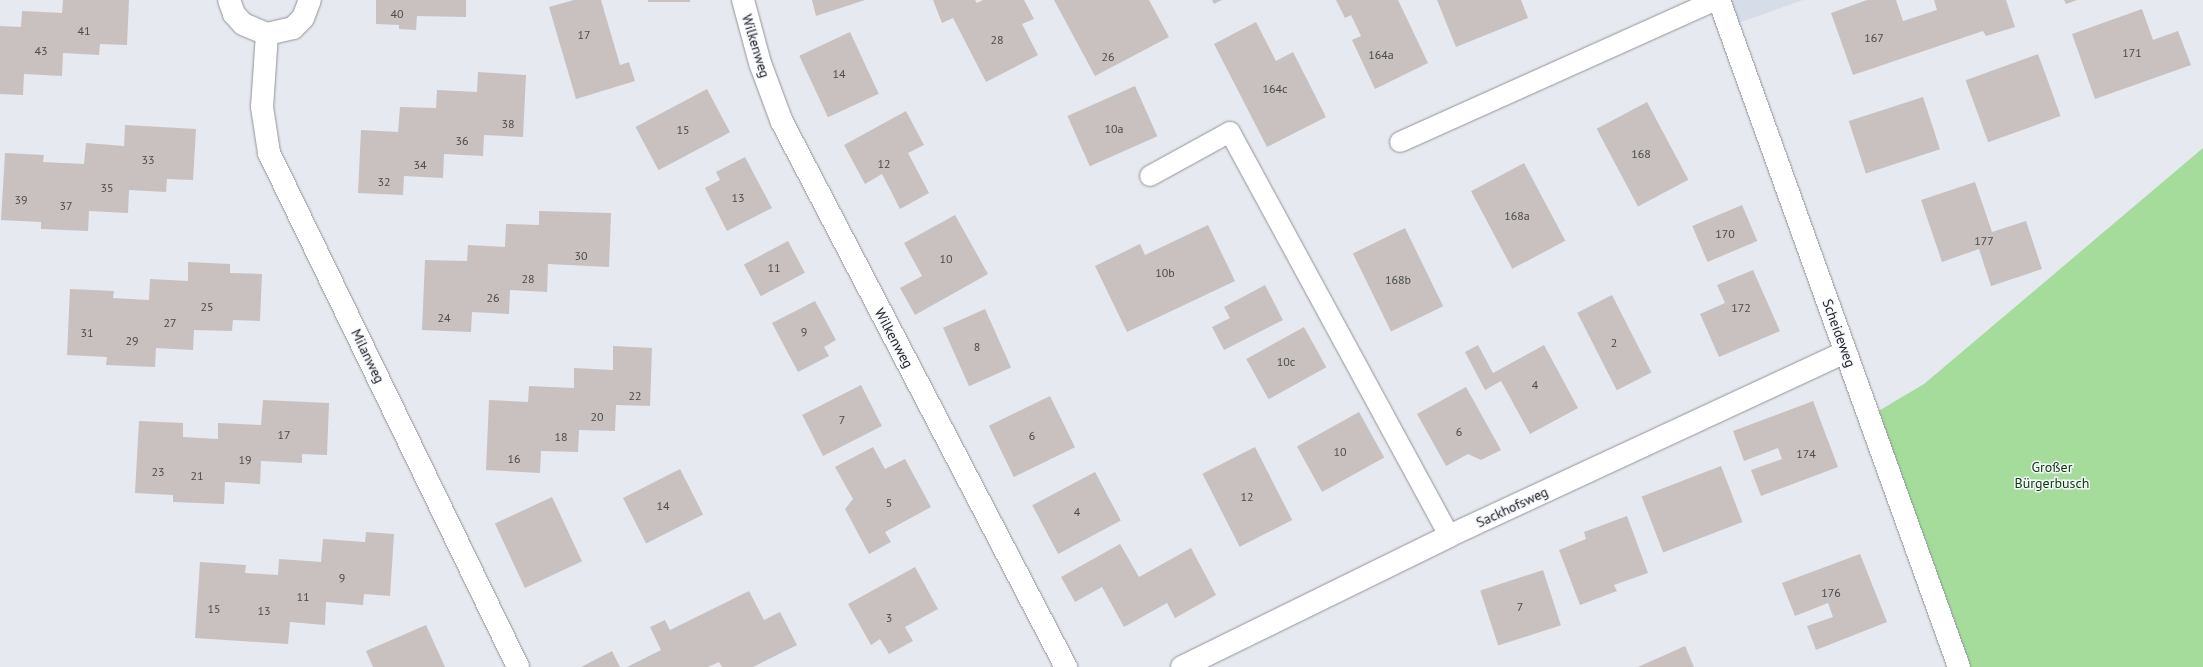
<!DOCTYPE html>
<meta charset="utf-8">
<style>
body{margin:0}
#map{position:relative;width:2203px;height:667px;overflow:hidden;background:#e6e9ef;font-family:"PT Sans",sans-serif}
div>[style]{position:absolute}
.built>*{inset:0;background:#d6dde9}
.green>*{inset:0;background:#a5dc9b}
.building>*{inset:0;background:#c8c1c0;transform-origin:0 0}
.roads{filter:drop-shadow(0 0 1px #919499) drop-shadow(0 0 1px #919499)}
.lane>*{height:20px;margin:-10px;padding:0 10px;transform-origin:10px;border-radius:10px;background:#fff}
.street>*{height:22px;margin:-11px;padding:0 11px;transform-origin:11px;border-radius:11px;background:#fff}
span{translate:-50% -50%;white-space:nowrap;text-align:center;line-height:1.15;-webkit-text-stroke:3px #f4f7fc;paint-order:stroke}
.number-label{font-size:12px;color:#4b4a4b}
.number-label span{-webkit-text-stroke-width:0}
.street-label{font-size:14px;color:#212224}
.park-label{font-size:14px;color:#0b3a03}
</style>
<div id="map">
<div class="built">
<i style="clip-path:polygon(1720px 0,1803px 0,1730px 26px)"></i>
</div>
<div class="green">
<i style="clip-path:polygon(2203px 148px,2203px 667px,1959px 667px,1870px 416px,1924px 384px)"></i>
</div>
<div class="building">
<i style="clip-path:polygon(63px 0,129px 0,127px 45px,100px 44px,99px 55px,63px 53px,62px 76px,24px 74px,23px 95px,0 94px,0 26px,21px 27px,22px 11px,62px 13px)"></i>
<i style="clip-path:polygon(376px 0,466px 0,466px 17px,417px 16px,416px 30px,399px 29px,399px 25px,376px 24px)"></i>
<i style="clip-path:polygon(574px 0,601px 0,620px 65px,629px 62px,635px 81px,576px 99px,549px 7px)"></i>
<i style="left:648px;top:0;width:42px;height:2px"></i>
<i style="clip-path:polygon(812px 0,865px 0,816px 16px)"></i>
<i style="clip-path:polygon(933px 0,975px 0,977px 3px,983px 0,1024px 0,1034px 19px,1022px 24px,1038px 55px,986px 82px,953px 18px,942px 23px)"></i>
<i style="clip-path:polygon(1054px 0,1149px 0,1169px 37px,1095px 76px)"></i>
<i style="clip-path:polygon(1212px 0,1222px 0,1214px 4px)"></i>
<i style="clip-path:polygon(1336px 0,1398px 0,1428px 63px,1375px 89px,1352px 40px,1361px 36px,1351px 15px,1345px 18px)"></i>
<i style="clip-path:polygon(1437px 0,1521px 0,1528px 18px,1456px 47px)"></i>
<i style="clip-path:polygon(1867px 0,1896px 0,1903px 21px,1937px 10px,1934px 0,2006px 0,2015px 27px,1986px 36px,1983px 31px,1853px 75px,1831px 13px)"></i>
<i style="clip-path:polygon(2064px 0,2077px 0,2066px 4px)"></i>
<i style="clip-path:polygon(2142px 9px,2153px 40px,2178px 31px,2191px 65px,2095px 99px,2072px 34px)"></i>
<i style="clip-path:polygon(1256px 22px,1276px 61px,1293px 52px,1326px 117px,1267px 147px,1214px 44px)"></i>
<i style="left:850px;top:32px;width:68px;height:56px;rotate:65deg"></i>
<i style="left:2038px;top:54px;width:66px;height:77px;rotate:70deg"></i>
<i style="clip-path:polygon(478px 72px,526px 75px,523px 137px,484px 135px,483px 156px,444px 154px,443px 178px,404px 176px,403px 195px,358px 193px,361px 130px,398px 132px,400px 107px,436px 108px,437px 90px,477px 92px)"></i>
<i style="left:1135px;top:86px;width:55px;height:74px;rotate:66deg"></i>
<i style="left:707px;top:89px;width:49px;height:81px;rotate:62deg"></i>
<i style="left:1923px;top:97px;width:55px;height:78px;rotate:72deg"></i>
<i style="left:1647px;top:102px;width:88px;height:57px;rotate:62deg"></i>
<i style="clip-path:polygon(906px 111px,924px 145px,908px 153px,929px 193px,900px 209px,882px 174px,865px 184px,844px 145px)"></i>
<i style="clip-path:polygon(125px 125px,196px 129px,193px 180px,167px 179px,166px 192px,129px 190px,128px 213px,89px 211px,88px 231px,41px 229px,41px 222px,1px 220px,5px 153px,44px 155px,43px 162px,84px 164px,86px 143px,124px 146px)"></i>
<i style="clip-path:polygon(745px 157px,772px 208px,727px 231px,705px 188px,720px 180px,716px 172px)"></i>
<i style="left:1524px;top:163px;width:88px;height:60px;rotate:62deg"></i>
<i style="clip-path:polygon(1975px 182px,1992px 232px,2026px 221px,2042px 269px,1991px 286px,1979px 249px,1942px 262px,1921px 200px)"></i>
<i style="left:1742px;top:205px;width:39px;height:54px;rotate:67deg"></i>
<i style="clip-path:polygon(539px 211px,611px 213px,609px 267px,548px 264px,547px 292px,510px 290px,509px 314px,472px 312px,471px 332px,422px 330px,425px 260px,467px 261px,468px 245px,505px 247px,506px 224px,539px 225px)"></i>
<i style="clip-path:polygon(955px 215px,988px 274px,915px 315px,900px 288px,922px 276px,904px 243px)"></i>
<i style="clip-path:polygon(1208px 225px,1235px 281px,1127px 332px,1095px 266px,1140px 244px,1145px 255px)"></i>
<i style="left:1405px;top:228px;width:87px;height:58px;rotate:64deg"></i>
<i style="left:788px;top:241px;width:36px;height:50px;rotate:62deg"></i>
<i style="clip-path:polygon(188px 262px,230px 264px,230px 273px,262px 274px,260px 321px,233px 320px,232px 331px,194px 330px,193px 350px,156px 348px,155px 367px,106px 365px,107px 357px,67px 355px,70px 289px,114px 291px,113px 298px,149px 300px,150px 279px,188px 281px)"></i>
<i style="clip-path:polygon(1753px 270px,1780px 331px,1719px 357px,1700px 314px,1725px 303px,1717px 285px)"></i>
<i style="clip-path:polygon(1265px 285px,1283px 320px,1224px 350px,1212px 327px,1230px 318px,1224px 307px)"></i>
<i style="left:1612px;top:295px;width:87px;height:39px;rotate:63deg"></i>
<i style="clip-path:polygon(815px 301px,836px 340px,824px 347px,829px 356px,798px 372px,772px 323px)"></i>
<i style="left:985px;top:309px;width:64px;height:46px;rotate:66deg"></i>
<i style="left:1304px;top:327px;width:46px;height:66px;rotate:61deg"></i>
<i style="clip-path:polygon(1478px 345px,1493px 373px,1544px 345px,1578px 408px,1530px 434px,1501px 381px,1485px 390px,1465px 352px)"></i>
<i style="clip-path:polygon(613px 346px,652px 348px,650px 406px,616px 405px,615px 431px,579px 430px,578px 452px,541px 451px,540px 473px,486px 470px,489px 400px,528px 402px,529px 386px,574px 388px,574px 368px,613px 370px)"></i>
<i style="left:861px;top:385px;width:46px;height:66px;rotate:63deg"></i>
<i style="clip-path:polygon(1466px 387px,1501px 450px,1481px 460px,1468px 454px,1446px 466px,1417px 414px)"></i>
<i style="left:1050px;top:396px;width:57px;height:68px;rotate:64deg"></i>
<i style="clip-path:polygon(263px 400px,329px 403px,327px 455px,302px 454px,302px 463px,261px 461px,260px 484px,225px 482px,224px 504px,173px 502px,173px 495px,135px 493px,139px 421px,183px 423px,183px 437px,218px 439px,218px 423px,261px 425px)"></i>
<i style="clip-path:polygon(1813px 401px,1838px 467px,1761px 496px,1751px 470px,1782px 459px,1778px 448px,1744px 461px,1733px 431px)"></i>
<i style="left:1359px;top:412px;width:52px;height:71px;rotate:61deg"></i>
<i style="clip-path:polygon(873px 447px,885px 469px,905px 459px,931px 507px,885px 532px,891px 542px,869px 554px,845px 509px,853px 499px,835px 467px)"></i>
<i style="left:1255px;top:447px;width:82px;height:59px;rotate:63deg"></i>
<i style="left:1721px;top:466px;width:60px;height:85px;rotate:69deg"></i>
<i style="left:680px;top:469px;width:51px;height:64px;rotate:63deg"></i>
<i style="left:1095px;top:472px;width:55px;height:71px;rotate:62deg"></i>
<i style="left:552px;top:497px;width:71px;height:63px;rotate:65deg"></i>
<i style="clip-path:polygon(1627px 516px,1648px 573px,1614px 585px,1617px 591px,1580px 605px,1559px 550px,1586px 539px,1584px 532px)"></i>
<i style="clip-path:polygon(366px 532px,394px 534px,390px 596px,364px 594px,363px 605px,326px 602px,325px 625px,290px 622px,288px 644px,195px 638px,200px 562px,246px 565px,245px 573px,278px 575px,279px 559px,321px 562px,323px 539px,365px 542px)"></i>
<i style="clip-path:polygon(1120px 544px,1139px 577px,1191px 548px,1216px 595px,1175px 618px,1167px 603px,1124px 627px,1102px 587px,1075px 602px,1061px 577px)"></i>
<i style="clip-path:polygon(1860px 554px,1887px 622px,1816px 650px,1807px 626px,1833px 617px,1828px 603px,1795px 616px,1782px 583px)"></i>
<i style="clip-path:polygon(915px 567px,938px 609px,905px 627px,913px 641px,889px 654px,880px 639px,871px 645px,848px 604px)"></i>
<i style="left:1543px;top:570px;width:58px;height:66px;rotate:72deg"></i>
<i style="clip-path:polygon(749px 591px,764px 620px,780px 612px,797px 645px,753px 667px,722px 667px,719px 662px,708px 667px,627px 667px,661px 650px,650px 627px,665px 620px,670px 630px)"></i>
<i style="clip-path:polygon(426px 625px,445px 667px,373px 667px,366px 651px)"></i>
<i style="clip-path:polygon(1685px 646px,1694px 667px,1638px 667px)"></i>
<i style="clip-path:polygon(612px 651px,620px 667px,581px 667px)"></i>
</div>
<div class="roads">
<div class="lane">
<i style="left:1400px;top:142px;width:346px;rotate:-24.2deg"></i>
<i style="left:1150px;top:176px;width:91px;rotate:-28.8deg"></i>
<i style="left:1230px;top:132px;width:460px;rotate:61.5deg"></i>
</div>
<div class="street">
<i style="left:229px;top:0;width:15px;rotate:70deg"></i>
<i style="left:234px;top:14px;width:13px;rotate:48deg"></i>
<i style="left:243px;top:24px;width:26px;rotate:23deg"></i>
<i style="left:267px;top:34px;width:27px;rotate:-13deg"></i>
<i style="left:293px;top:28px;width:14px;rotate:-45deg"></i>
<i style="left:303px;top:18px;width:19px;rotate:-69deg"></i>
<i style="left:743px;top:0;width:65px;rotate:74.9deg"></i>
<i style="left:760px;top:63px;width:63px;rotate:69.6deg"></i>
<i style="left:782px;top:122px;width:615px;rotate:62.48deg"></i>
<i style="left:1719px;top:0;width:709px;rotate:70.21deg"></i>
<i style="left:267px;top:34px;width:73px;rotate:93.9deg"></i>
<i style="left:262px;top:107px;width:47px;rotate:81.3deg"></i>
<i style="left:269px;top:153px;width:571px;rotate:64.15deg"></i>
<i style="left:1182px;top:667px;width:297px;rotate:-26.1deg"></i>
<i style="left:1449px;top:536px;width:437px;rotate:-24.9deg"></i>
</div>
</div>
<div class="number-label">
<span style="left:397px;top:14px">40</span>
<span style="left:84px;top:31px">41</span>
<span style="left:584px;top:35px">17</span>
<span style="left:1874px;top:38px">167</span>
<span style="left:997px;top:40px">28</span>
<span style="left:41px;top:51px">43</span>
<span style="left:2132px;top:53px">171</span>
<span style="left:1381px;top:55px">164a</span>
<span style="left:1108px;top:57px">26</span>
<span style="left:839px;top:74px">14</span>
<span style="left:1275px;top:89px">164c</span>
<span style="left:508px;top:124px">38</span>
<span style="left:1114px;top:129px">10a</span>
<span style="left:683px;top:130px">15</span>
<span style="left:462px;top:141px">36</span>
<span style="left:1641px;top:154px">168</span>
<span style="left:148px;top:160px">33</span>
<span style="left:884px;top:164px">12</span>
<span style="left:420px;top:165px">34</span>
<span style="left:384px;top:182px">32</span>
<span style="left:107px;top:188px">35</span>
<span style="left:738px;top:198px">13</span>
<span style="left:21px;top:200px">39</span>
<span style="left:66px;top:206px">37</span>
<span style="left:1517px;top:216px">168a</span>
<span style="left:1725px;top:234px">170</span>
<span style="left:1984px;top:241px">177</span>
<span style="left:581px;top:256px">30</span>
<span style="left:946px;top:259px">10</span>
<span style="left:774px;top:268px">11</span>
<span style="left:1165px;top:273px">10b</span>
<span style="left:528px;top:279px">28</span>
<span style="left:1398px;top:280px">168b</span>
<span style="left:493px;top:298px">26</span>
<span style="left:207px;top:307px">25</span>
<span style="left:1741px;top:308px">172</span>
<span style="left:444px;top:318px">24</span>
<span style="left:170px;top:323px">27</span>
<span style="left:804px;top:332px">9</span>
<span style="left:87px;top:333px">31</span>
<span style="left:132px;top:341px">29</span>
<span style="left:1614px;top:343px">2</span>
<span style="left:977px;top:347px">8</span>
<span style="left:1286px;top:362px">10c</span>
<span style="left:1535px;top:385px">4</span>
<span style="left:635px;top:396px">22</span>
<span style="left:597px;top:417px">20</span>
<span style="left:842px;top:420px">7</span>
<span style="left:1459px;top:432px">6</span>
<span style="left:284px;top:435px">17</span>
<span style="left:1032px;top:436px">6</span>
<span style="left:561px;top:437px">18</span>
<span style="left:1340px;top:452px">10</span>
<span style="left:1806px;top:454px">174</span>
<span style="left:514px;top:459px">16</span>
<span style="left:245px;top:460px">19</span>
<span style="left:158px;top:472px">23</span>
<span style="left:197px;top:476px">21</span>
<span style="left:1247px;top:497px">12</span>
<span style="left:889px;top:503px">5</span>
<span style="left:663px;top:506px">14</span>
<span style="left:1077px;top:512px">4</span>
<span style="left:342px;top:578px">9</span>
<span style="left:1831px;top:593px">176</span>
<span style="left:303px;top:597px">11</span>
<span style="left:1520px;top:607px">7</span>
<span style="left:214px;top:609px">15</span>
<span style="left:264px;top:611px">13</span>
<span style="left:889px;top:618px">3</span>
</div>
<div class="street-label">
<span style="left:756px;top:46px;rotate:73deg">Wilkenweg</span>
<span style="left:1839px;top:333px;rotate:70deg">Scheideweg</span>
<span style="left:894px;top:338px;rotate:62deg">Wilkenweg</span>
<span style="left:368px;top:356px;rotate:64deg">Milanweg</span>
<span style="left:1512px;top:507px;rotate:-25deg">Sackhofsweg</span>
</div>
<div class="park-label">
<span style="left:2052px;top:475px">Großer<br>Bürgerbusch</span>
</div>
</div>
